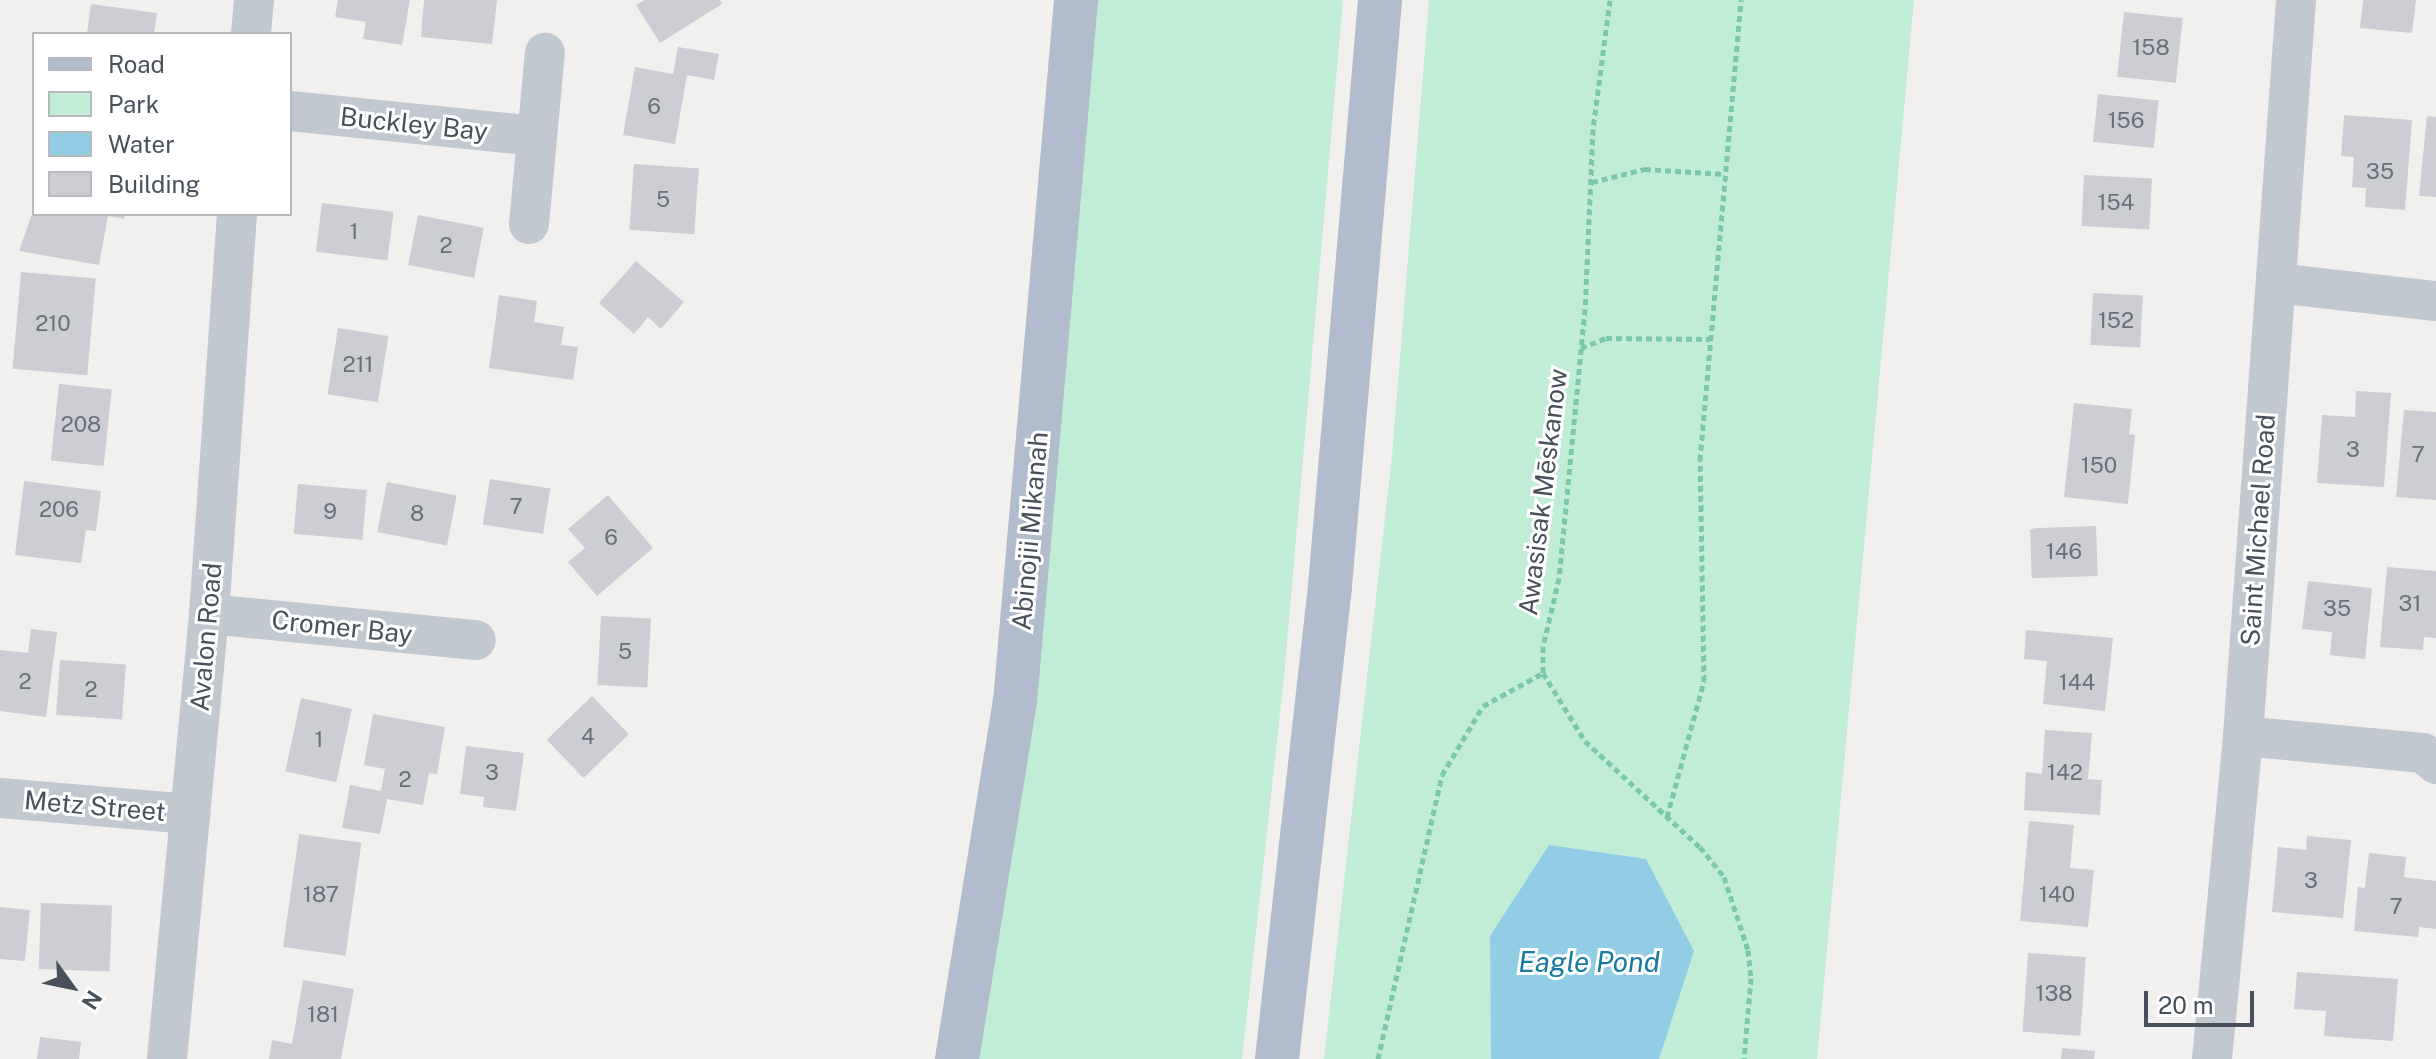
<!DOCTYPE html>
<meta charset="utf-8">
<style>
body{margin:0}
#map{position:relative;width:2436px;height:1059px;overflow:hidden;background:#f2efef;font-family:"Public Sans",sans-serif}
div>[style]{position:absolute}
.green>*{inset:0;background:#c1ecd5}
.water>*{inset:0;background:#91cee6}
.building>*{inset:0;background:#ccced3;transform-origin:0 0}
.path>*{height:5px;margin-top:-2.5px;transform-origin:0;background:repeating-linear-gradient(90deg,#7bc8a8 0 6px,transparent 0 10px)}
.minor>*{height:40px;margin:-20px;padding:0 20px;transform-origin:20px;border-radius:20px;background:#c1c8d0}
.major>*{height:44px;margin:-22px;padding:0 22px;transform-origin:22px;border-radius:22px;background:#b1bccc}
span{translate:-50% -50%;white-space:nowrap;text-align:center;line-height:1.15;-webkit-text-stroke:6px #fff;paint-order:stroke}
.number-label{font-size:22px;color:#697079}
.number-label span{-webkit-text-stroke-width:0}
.street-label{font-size:26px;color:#48515b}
.water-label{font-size:28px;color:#1679a1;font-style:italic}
.legend{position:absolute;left:32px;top:32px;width:260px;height:184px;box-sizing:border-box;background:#fff;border:2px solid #b6b9bd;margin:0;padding:10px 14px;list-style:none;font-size:24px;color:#48515b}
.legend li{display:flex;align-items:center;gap:16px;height:40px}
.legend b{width:40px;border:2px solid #b6b9bd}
.north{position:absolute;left:32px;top:947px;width:80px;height:80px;-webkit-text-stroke:6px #fff;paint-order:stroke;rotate:123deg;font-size:22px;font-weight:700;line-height:32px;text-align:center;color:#48515b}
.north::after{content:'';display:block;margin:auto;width:28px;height:36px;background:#48515b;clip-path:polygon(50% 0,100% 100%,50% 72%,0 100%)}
.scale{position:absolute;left:2144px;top:991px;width:110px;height:36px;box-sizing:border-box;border:4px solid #48515b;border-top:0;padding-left:10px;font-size:24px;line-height:28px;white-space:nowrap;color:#48515b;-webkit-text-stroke:6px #fff;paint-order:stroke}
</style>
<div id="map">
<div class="green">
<i style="clip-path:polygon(1098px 0,1343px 0,1284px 677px,1242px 1059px,977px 1059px,1078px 225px)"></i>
<i style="clip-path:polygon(1429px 0,1914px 0,1817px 1059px,1324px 1059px,1392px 456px)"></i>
</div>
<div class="water">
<i style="clip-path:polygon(1549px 845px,1646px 859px,1694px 951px,1659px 1059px,1491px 1059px,1490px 936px)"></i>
</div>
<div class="building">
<i style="clip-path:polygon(338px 0,410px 0,402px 45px,363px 39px,366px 22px,335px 17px)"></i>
<i style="clip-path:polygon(424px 0,497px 0,492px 44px,421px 37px)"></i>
<i style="clip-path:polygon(645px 0,720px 0,722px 4px,660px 43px,636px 5px)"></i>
<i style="clip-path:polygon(2363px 0,2416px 0,2412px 33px,2360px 28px)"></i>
<i style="clip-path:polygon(91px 4px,157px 13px,154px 34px,87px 34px)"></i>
<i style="left:2124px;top:12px;width:59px;height:65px;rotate:6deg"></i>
<i style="clip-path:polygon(678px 47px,719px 54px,714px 80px,687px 75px,675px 144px,623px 135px,635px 67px,673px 74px)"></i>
<i style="left:2098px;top:94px;width:61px;height:48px;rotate:6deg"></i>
<i style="clip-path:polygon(2344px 115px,2412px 120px,2405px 210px,2365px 207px,2366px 188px,2352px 187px,2354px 157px,2341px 156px)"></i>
<i style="clip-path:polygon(2427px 116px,2436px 117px,2436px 197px,2419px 196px)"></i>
<i style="left:634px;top:164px;width:65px;height:66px;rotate:4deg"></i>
<i style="left:2084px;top:175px;width:68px;height:51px;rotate:3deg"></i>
<i style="left:322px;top:203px;width:72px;height:49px;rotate:7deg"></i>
<i style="clip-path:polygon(32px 214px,125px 214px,124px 219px,108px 216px,99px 265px,19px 251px)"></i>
<i style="left:418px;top:215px;width:67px;height:51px;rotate:11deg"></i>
<i style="clip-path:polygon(636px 261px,684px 302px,661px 329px,648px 317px,634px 334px,599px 303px)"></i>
<i style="left:21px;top:272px;width:75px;height:97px;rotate:5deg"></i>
<i style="left:2093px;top:293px;width:50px;height:52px;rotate:3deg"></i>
<i style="clip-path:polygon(499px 295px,537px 301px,534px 322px,564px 327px,561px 345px,578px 347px,573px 380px,489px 368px)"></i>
<i style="left:338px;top:328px;width:51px;height:67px;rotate:9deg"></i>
<i style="left:59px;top:384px;width:53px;height:77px;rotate:6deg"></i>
<i style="clip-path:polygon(2356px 391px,2391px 393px,2384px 487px,2317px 483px,2322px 415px,2355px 417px)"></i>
<i style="clip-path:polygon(2074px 403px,2132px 409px,2129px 434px,2135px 435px,2128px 504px,2064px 497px)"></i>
<i style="clip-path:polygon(2404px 410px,2436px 412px,2436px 500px,2396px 497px)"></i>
<i style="left:490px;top:479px;width:61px;height:46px;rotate:9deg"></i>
<i style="clip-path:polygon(24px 481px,101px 491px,96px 531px,86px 530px,81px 563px,15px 555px)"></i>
<i style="left:387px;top:482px;width:71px;height:51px;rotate:11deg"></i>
<i style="left:298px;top:484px;width:69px;height:50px;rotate:5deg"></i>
<i style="clip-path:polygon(608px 495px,653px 548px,597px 596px,568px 562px,585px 548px,568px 529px)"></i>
<i style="left:2096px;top:526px;width:50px;height:66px;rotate:88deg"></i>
<i style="clip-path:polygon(2387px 567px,2436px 571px,2436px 638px,2424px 637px,2423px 650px,2380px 647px)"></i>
<i style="clip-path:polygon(2308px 581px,2372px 588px,2365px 659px,2330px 655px,2332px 632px,2302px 629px)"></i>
<i style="left:601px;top:616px;width:50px;height:69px;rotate:3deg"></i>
<i style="clip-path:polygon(31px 629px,57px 632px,46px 717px,0 711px,0 650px,28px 653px)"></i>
<i style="clip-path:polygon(2026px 630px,2113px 638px,2105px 711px,2043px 704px,2047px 661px,2024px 659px)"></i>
<i style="left:60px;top:660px;width:66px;height:55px;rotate:4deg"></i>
<i style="left:592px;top:696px;width:53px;height:63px;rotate:46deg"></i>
<i style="left:301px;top:698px;width:52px;height:75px;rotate:12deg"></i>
<i style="clip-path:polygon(373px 714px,445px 727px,437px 774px,429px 773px,423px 805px,387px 799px,380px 834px,342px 828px,350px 785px,381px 791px,385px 769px,364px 765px)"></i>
<i style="clip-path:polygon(2045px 730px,2092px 733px,2088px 779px,2102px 780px,2100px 815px,2024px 810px,2026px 772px,2042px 774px)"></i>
<i style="clip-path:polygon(466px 746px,524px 753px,516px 811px,483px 807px,484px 797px,460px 794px)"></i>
<i style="clip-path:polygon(2029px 821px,2074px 825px,2070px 868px,2094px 870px,2088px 927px,2020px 921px)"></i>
<i style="left:299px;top:834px;width:63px;height:114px;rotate:8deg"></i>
<i style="clip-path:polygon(2307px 836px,2351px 840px,2343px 918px,2272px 912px,2278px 847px,2306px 850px)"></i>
<i style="clip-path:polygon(2369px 853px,2406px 857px,2404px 877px,2436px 881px,2436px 929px,2419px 927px,2418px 937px,2354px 931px,2358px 887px,2365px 888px)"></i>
<i style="left:41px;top:903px;width:71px;height:66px;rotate:2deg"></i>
<i style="clip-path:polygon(0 907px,30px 910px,25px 961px,0 959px)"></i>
<i style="left:2028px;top:953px;width:58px;height:79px;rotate:4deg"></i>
<i style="clip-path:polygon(2297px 972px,2398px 979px,2393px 1041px,2324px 1036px,2326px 1011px,2294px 1009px)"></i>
<i style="clip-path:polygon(303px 980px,354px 989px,341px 1059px,269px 1059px,272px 1040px,292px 1044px)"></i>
<i style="clip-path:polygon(40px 1037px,81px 1042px,79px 1059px,37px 1059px)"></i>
<i style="clip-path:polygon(2062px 1048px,2095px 1051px,2094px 1059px,2061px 1059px)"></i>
</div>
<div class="path">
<i style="left:1610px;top:0;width:130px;rotate:97.5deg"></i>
<i style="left:1593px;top:129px;width:180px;rotate:92.5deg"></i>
<i style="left:1585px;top:309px;width:270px;rotate:95.5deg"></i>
<i style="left:1559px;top:578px;width:71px;rotate:103.1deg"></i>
<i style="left:1543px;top:647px;width:26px;rotate:90deg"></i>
<i style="left:1543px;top:673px;width:80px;rotate:58.3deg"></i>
<i style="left:1585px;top:741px;width:156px;rotate:42.7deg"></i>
<i style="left:1700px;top:847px;width:38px;rotate:51deg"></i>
<i style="left:1724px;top:877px;width:77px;rotate:71.8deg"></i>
<i style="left:1748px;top:950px;width:28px;rotate:84deg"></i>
<i style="left:1751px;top:978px;width:81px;rotate:94.9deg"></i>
<i style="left:1592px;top:182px;width:55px;rotate:-13.8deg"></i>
<i style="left:1645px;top:169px;width:80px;rotate:3.6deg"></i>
<i style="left:1581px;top:348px;width:27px;rotate:-22deg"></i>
<i style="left:1606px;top:338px;width:104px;rotate:0.6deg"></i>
<i style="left:1667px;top:817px;width:141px;rotate:-74.8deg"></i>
<i style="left:1704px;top:681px;width:221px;rotate:-91deg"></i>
<i style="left:1700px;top:460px;width:462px;rotate:-84.9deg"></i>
<i style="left:1378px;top:1059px;width:291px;rotate:-77.3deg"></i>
<i style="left:1442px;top:775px;width:80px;rotate:-59.3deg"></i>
<i style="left:1483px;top:706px;width:68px;rotate:-28.8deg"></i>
</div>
<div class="minor">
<i style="left:251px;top:34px;width:34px;rotate:-85deg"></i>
<i style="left:290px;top:111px;width:248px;rotate:5.8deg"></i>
<i style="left:529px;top:224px;width:172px;rotate:-84.7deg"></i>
<i style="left:2277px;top:283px;width:160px;rotate:6.5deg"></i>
<i style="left:209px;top:614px;width:268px;rotate:5.6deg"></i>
<i style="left:2243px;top:736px;width:181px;rotate:5.4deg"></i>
<i style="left:2423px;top:753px;width:17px;rotate:40deg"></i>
<i style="left:0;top:798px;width:191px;rotate:4.8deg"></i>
<i style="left:167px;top:1059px;width:447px;rotate:-84.6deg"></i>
<i style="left:209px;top:614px;width:401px;rotate:-86deg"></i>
<i style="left:2212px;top:1059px;width:324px;rotate:-84.5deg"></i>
<i style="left:2243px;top:736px;width:738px;rotate:-85.88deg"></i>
</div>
<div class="major">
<i style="left:957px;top:1059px;width:362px;rotate:-80.8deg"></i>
<i style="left:1015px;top:702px;width:705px;rotate:-85.03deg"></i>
<i style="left:1277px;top:1059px;width:476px;rotate:-83.6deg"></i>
<i style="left:1330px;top:586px;width:588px;rotate:-85.12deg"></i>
</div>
<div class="number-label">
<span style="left:2151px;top:48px">158</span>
<span style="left:654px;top:107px">6</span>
<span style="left:2126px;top:121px">156</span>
<span style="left:2380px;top:172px">35</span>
<span style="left:663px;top:200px">5</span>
<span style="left:2116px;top:203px">154</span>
<span style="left:354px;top:232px">1</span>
<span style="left:446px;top:246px">2</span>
<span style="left:2116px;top:321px">152</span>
<span style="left:53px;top:324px">210</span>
<span style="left:358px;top:365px">211</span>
<span style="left:81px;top:425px">208</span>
<span style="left:2353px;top:450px">3</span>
<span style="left:2418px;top:455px">7</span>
<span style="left:2099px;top:466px">150</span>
<span style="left:516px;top:507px">7</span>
<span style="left:59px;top:510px">206</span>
<span style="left:330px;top:512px">9</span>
<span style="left:417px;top:514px">8</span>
<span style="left:611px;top:538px">6</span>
<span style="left:2064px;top:552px">146</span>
<span style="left:2410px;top:604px">31</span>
<span style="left:2337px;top:609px">35</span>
<span style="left:625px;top:652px">5</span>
<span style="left:25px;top:682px">2</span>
<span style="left:2077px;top:683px">144</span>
<span style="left:91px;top:690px">2</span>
<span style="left:588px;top:737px">4</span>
<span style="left:319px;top:740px">1</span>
<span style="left:492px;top:773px">3</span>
<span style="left:2065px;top:773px">142</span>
<span style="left:405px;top:780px">2</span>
<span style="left:2311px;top:881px">3</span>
<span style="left:321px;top:895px">187</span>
<span style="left:2057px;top:895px">140</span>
<span style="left:2396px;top:907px">7</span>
<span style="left:2054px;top:994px">138</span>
<span style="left:323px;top:1015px">181</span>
</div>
<div class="street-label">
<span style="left:414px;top:124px;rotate:6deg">Buckley Bay</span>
<span style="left:1543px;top:492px;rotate:-83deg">Awasisak Mēskanow</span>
<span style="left:2258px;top:530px;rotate:-86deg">Saint Michael Road</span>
<span style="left:1030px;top:531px;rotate:-85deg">Abinojii Mikanah</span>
<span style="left:342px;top:627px;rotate:6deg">Cromer Bay</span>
<span style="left:206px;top:637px;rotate:-85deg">Avalon Road</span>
<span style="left:95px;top:806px;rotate:5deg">Metz Street</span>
</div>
<div class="water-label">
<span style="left:1589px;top:962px">Eagle Pond</span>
</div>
<ul class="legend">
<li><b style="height:10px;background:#b1bccc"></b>Road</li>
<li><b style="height:22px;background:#c1ecd5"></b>Park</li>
<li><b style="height:22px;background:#91cee6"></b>Water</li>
<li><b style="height:22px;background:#ccced3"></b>Building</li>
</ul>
<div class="north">N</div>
<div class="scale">20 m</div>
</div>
